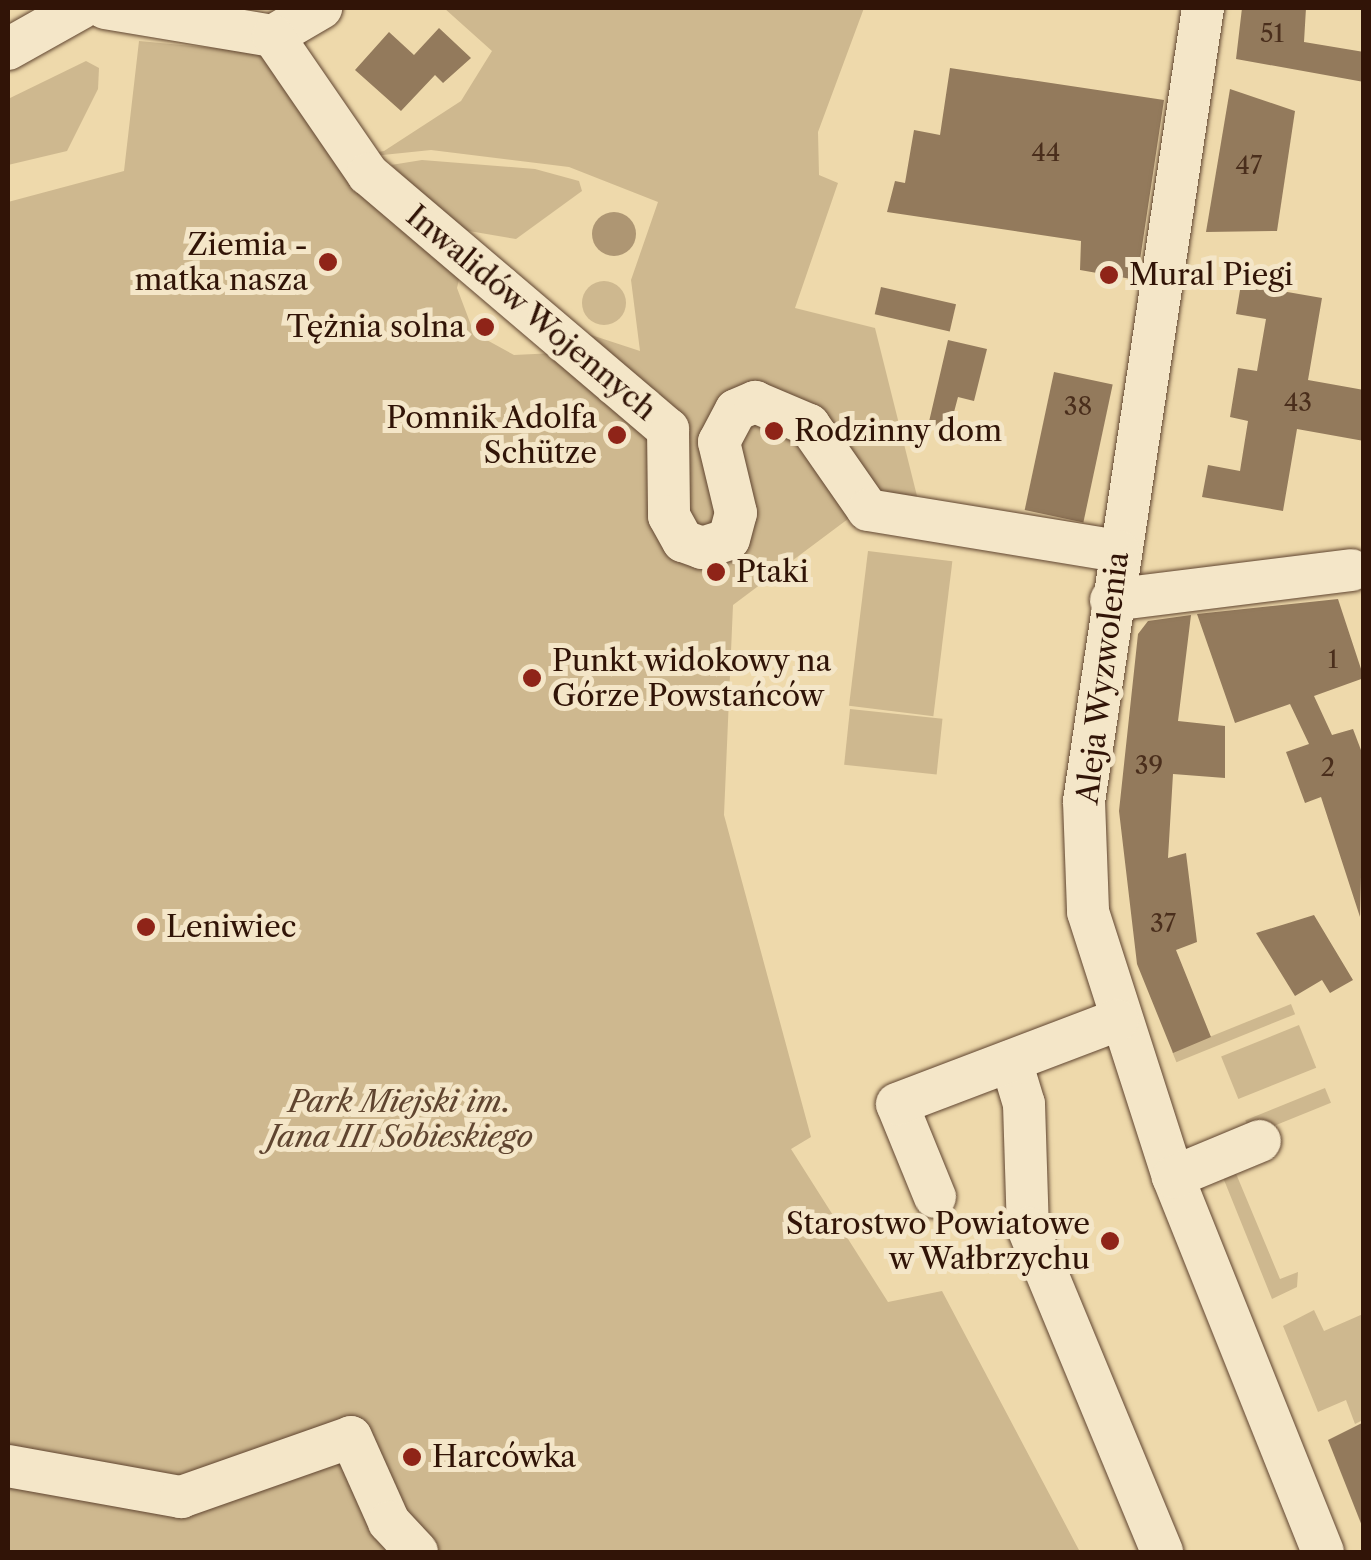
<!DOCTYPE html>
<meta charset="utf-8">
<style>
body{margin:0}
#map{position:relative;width:1371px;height:1560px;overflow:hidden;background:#eed9ab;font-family:"Libre Caslon Text",serif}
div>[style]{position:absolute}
.green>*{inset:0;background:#ceb88f;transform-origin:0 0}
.round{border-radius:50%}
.water>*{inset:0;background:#ae9673}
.building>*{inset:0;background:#937a5c;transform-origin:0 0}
.roads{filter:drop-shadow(0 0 2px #604530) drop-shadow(0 0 2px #604530)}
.minor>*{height:42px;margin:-21px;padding:0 21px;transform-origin:21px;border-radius:21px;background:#f4e6c8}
.dots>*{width:28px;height:28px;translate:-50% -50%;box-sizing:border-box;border:5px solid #f4e6c8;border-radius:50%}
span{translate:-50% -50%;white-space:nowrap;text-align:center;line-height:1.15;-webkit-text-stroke:10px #f4e6c8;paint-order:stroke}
.number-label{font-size:25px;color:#4a2e1c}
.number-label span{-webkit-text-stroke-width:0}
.poi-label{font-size:30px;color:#311407}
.right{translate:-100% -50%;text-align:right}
.left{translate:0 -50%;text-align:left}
.street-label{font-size:30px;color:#311407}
.park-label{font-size:30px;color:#604530;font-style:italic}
.frame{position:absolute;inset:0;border:10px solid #311407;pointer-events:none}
</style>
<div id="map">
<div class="green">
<i style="clip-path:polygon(evenodd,444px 8px,864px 8px,818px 132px,819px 175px,838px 183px,795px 308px,875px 328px,925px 528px,852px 516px,733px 605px,724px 815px,811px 1137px,791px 1149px,888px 1302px,942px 1291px,1080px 1552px,8px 1552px,8px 202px,124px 171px,139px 41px,289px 55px,361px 155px,384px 151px,461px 101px,492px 51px,444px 8px,431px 150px,569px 167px,658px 202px,631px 280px,640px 351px,582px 332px,555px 353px,514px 355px,474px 333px,457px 288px,464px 259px,373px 156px,431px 150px)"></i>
<i style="clip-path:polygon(86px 61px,99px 68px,98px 89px,67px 151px,8px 165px,8px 99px)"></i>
<i style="clip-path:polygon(422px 160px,535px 169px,579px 181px,582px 191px,516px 239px,463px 230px,391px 165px)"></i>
<i class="round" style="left:582px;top:281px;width:44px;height:44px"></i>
<i style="left:868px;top:551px;width:85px;height:156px;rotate:7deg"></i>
<i style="left:850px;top:709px;width:93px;height:56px;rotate:6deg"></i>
<i style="left:1291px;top:1004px;width:11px;height:128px;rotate:68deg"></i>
<i style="left:1299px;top:1025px;width:46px;height:84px;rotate:68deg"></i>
<i style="left:1325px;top:1088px;width:16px;height:86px;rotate:68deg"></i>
<i style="clip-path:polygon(1232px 1164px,1280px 1279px,1298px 1272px,1297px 1287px,1272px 1299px,1220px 1170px)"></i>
<i style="clip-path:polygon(1314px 1310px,1324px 1331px,1363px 1314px,1363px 1420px,1355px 1424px,1346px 1400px,1318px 1412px,1283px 1326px)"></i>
</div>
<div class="water">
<i class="round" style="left:592px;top:212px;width:44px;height:44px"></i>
</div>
<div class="building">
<i style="clip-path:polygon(1242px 8px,1306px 8px,1304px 42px,1364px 52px,1364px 82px,1236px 59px)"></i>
<i style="clip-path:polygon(439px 28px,471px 58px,443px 83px,435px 75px,401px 111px,355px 70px,389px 32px,414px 55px)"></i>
<i style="clip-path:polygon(950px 68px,1164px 100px,1137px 280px,1080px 270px,1081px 241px,887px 212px,895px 181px,905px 183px,914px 130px,940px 135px)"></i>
<i style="clip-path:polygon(1230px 89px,1295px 111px,1277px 231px,1206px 232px)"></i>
<i style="clip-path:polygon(1241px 284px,1322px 298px,1308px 380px,1364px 390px,1364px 441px,1297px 429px,1283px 511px,1202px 497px,1208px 465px,1240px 471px,1248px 421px,1230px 417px,1238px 368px,1257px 371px,1266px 319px,1236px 314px)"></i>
<i style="left:881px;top:287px;width:77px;height:28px;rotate:13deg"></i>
<i style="clip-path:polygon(948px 340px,987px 349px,974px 401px,958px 397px,949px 431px,928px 426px)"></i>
<i style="left:1054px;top:372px;width:60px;height:141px;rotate:12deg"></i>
<i style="clip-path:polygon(1338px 599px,1364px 678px,1314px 696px,1332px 735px,1353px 729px,1364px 758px,1360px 917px,1321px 797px,1305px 803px,1286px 752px,1309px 744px,1290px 704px,1235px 723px,1197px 614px)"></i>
<i style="clip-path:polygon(1191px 615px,1178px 721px,1225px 726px,1225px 778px,1173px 774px,1168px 858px,1186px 853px,1197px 942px,1176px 950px,1211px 1037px,1173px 1053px,1137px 964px,1119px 811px,1138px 634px,1148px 621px)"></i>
<i style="clip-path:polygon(1314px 915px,1353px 980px,1330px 993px,1322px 980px,1295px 996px,1256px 933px)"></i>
<i style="clip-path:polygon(1364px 1422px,1364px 1526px,1362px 1526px,1328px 1440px)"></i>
</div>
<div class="roads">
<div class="minor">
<i style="left:105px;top:8px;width:170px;rotate:9.5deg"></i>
<i style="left:273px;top:36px;width:56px;rotate:-30.3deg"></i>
<i style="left:1203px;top:8px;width:802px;rotate:98.53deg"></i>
<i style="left:1084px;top:801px;width:111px;rotate:87.9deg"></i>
<i style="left:1088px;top:912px;width:278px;rotate:72.2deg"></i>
<i style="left:1173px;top:1177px;width:404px;rotate:68.2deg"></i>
<i style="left:273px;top:36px;width:168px;rotate:55.5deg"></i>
<i style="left:368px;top:174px;width:394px;rotate:40.4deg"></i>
<i style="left:668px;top:429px;width:87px;rotate:89.3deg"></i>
<i style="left:669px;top:516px;width:29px;rotate:61deg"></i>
<i style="left:683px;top:541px;width:20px;rotate:20deg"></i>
<i style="left:702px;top:548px;width:28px;rotate:-18deg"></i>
<i style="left:729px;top:539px;width:27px;rotate:-75deg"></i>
<i style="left:736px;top:513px;width:73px;rotate:-103.5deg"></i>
<i style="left:719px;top:442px;width:36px;rotate:-62deg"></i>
<i style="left:736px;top:410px;width:21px;rotate:-23deg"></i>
<i style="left:755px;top:402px;width:59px;rotate:23.1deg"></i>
<i style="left:809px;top:425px;width:103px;rotate:55.2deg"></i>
<i style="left:868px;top:510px;width:254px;rotate:9.3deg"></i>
<i style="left:8px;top:49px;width:84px;rotate:-29.3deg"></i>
<i style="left:1111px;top:600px;width:242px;rotate:-7.1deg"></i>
<i style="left:1011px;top:1061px;width:45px;rotate:73.2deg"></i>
<i style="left:1024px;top:1104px;width:124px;rotate:88.2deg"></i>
<i style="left:1028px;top:1228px;width:351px;rotate:67.5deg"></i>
<i style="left:1173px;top:1177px;width:94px;rotate:-22.5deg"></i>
<i style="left:935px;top:1197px;width:100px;rotate:-112.2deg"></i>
<i style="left:897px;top:1104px;width:236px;rotate:-20.8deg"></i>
<i style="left:8px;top:1466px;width:176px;rotate:10.2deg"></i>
<i style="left:181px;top:1497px;width:180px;rotate:-19.4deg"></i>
<i style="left:351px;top:1437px;width:93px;rotate:65.9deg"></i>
<i style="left:389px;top:1522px;width:41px;rotate:47deg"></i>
</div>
</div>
<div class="dots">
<i style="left:328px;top:262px;background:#8f2418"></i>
<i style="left:1109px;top:275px;background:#8f2418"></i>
<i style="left:485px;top:327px;background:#8f2418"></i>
<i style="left:774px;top:431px;background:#8f2418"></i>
<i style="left:617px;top:435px;background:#8f2418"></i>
<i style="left:716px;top:572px;background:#8f2418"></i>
<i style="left:532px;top:678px;background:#8f2418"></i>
<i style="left:146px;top:927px;background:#8f2418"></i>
<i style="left:1110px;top:1241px;background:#8f2418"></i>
<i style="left:412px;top:1457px;background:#8f2418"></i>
</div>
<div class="number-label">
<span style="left:1272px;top:34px">51</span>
<span style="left:1046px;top:153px">44</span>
<span style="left:1249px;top:166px">47</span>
<span style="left:1298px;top:403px">43</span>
<span style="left:1078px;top:407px">38</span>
<span style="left:1333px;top:660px">1</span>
<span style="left:1149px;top:766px">39</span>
<span style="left:1328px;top:768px">2</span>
<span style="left:1163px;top:924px">37</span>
</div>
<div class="poi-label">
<span class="right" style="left:308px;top:262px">Ziemia -<br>matka nasza</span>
<span class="left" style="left:1129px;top:275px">Mural Piegi</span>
<span class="right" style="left:465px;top:327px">Tężnia solna</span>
<span class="right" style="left:597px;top:435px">Pomnik Adolfa<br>Schütze</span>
<span class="left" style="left:794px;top:431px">Rodzinny dom</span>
<span class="left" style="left:736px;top:572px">Ptaki</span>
<span class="left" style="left:552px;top:678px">Punkt widokowy na<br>Górze Powstańców</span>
<span class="left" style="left:166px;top:927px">Leniwiec</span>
<span class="right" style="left:1090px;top:1241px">Starostwo Powiatowe<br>w Wałbrzychu</span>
<span class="left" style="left:432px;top:1457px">Harcówka</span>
</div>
<div class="street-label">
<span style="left:531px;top:313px;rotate:40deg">Inwalidów Wojennych</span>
<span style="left:1103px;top:678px;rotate:-83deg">Aleja Wyzwolenia</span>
</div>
<div class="park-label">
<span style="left:400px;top:1119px">Park Miejski im.<br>Jana III Sobieskiego</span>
</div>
<div class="frame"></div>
</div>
